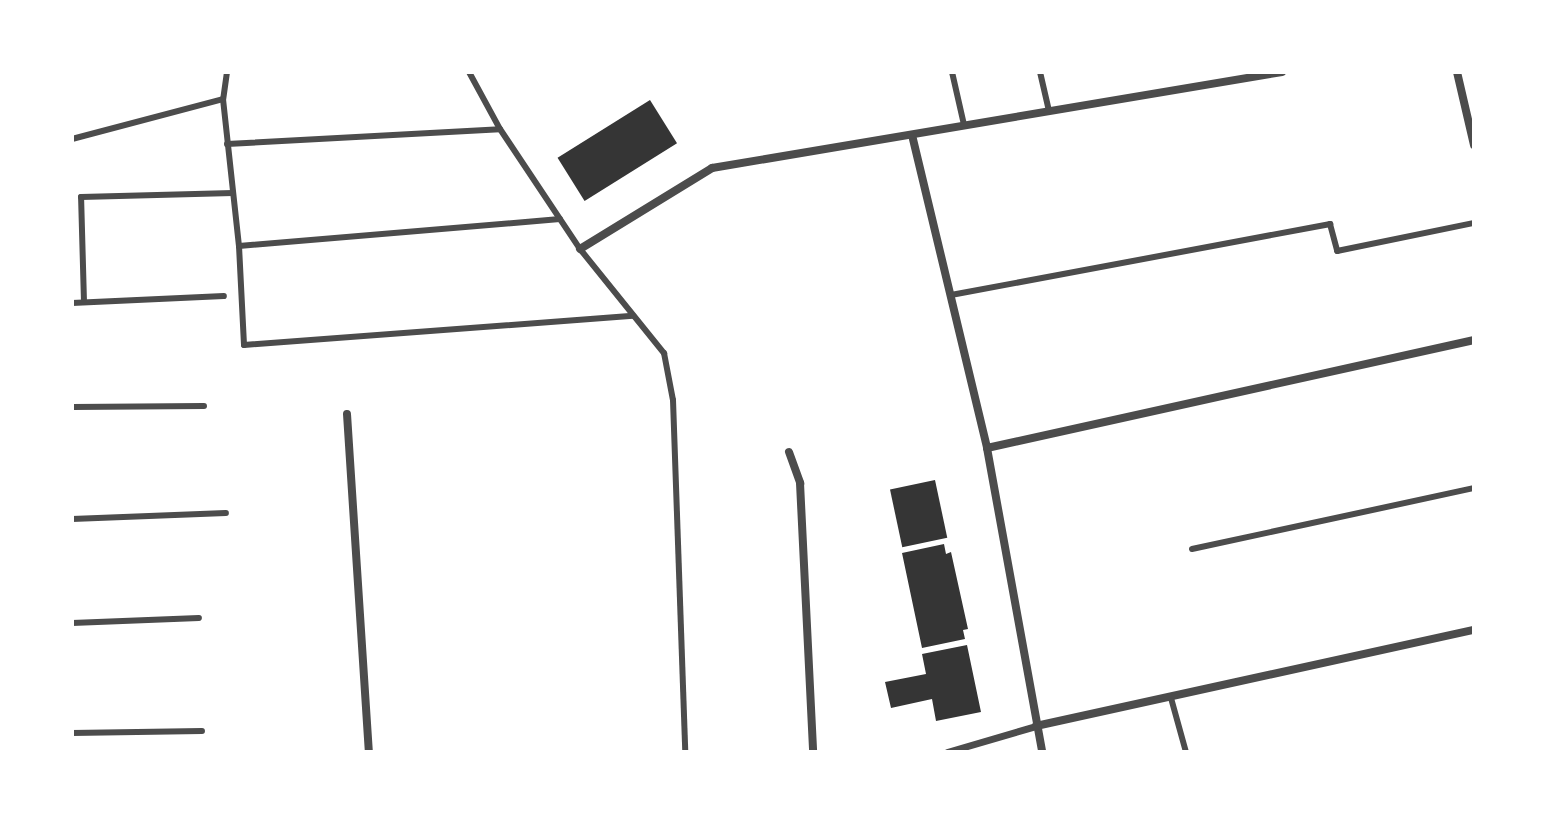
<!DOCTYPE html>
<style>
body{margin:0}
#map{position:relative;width:1546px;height:824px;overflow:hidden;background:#fff;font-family:Signika,sans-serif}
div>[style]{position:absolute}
.building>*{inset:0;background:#353535;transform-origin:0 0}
.service>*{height:6px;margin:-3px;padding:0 3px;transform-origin:3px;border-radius:3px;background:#4c4c4c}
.pedestrian>*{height:7px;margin:-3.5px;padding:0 3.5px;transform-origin:3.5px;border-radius:3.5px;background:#4c4c4c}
.minor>*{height:8px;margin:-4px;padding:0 4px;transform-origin:4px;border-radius:4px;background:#4c4c4c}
span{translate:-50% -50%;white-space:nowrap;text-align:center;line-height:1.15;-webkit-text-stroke:6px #fff;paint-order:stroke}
.frame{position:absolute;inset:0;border:74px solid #fff;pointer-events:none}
</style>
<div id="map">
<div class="building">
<i style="left:650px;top:100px;width:51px;height:109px;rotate:58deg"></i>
<i style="left:935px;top:480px;width:59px;height:46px;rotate:78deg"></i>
<i style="clip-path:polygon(944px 544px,946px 554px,951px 552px,968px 629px,963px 630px,965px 639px,922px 648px,902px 553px)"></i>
<i style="clip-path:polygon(967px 645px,981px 712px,936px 721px,932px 699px,891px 708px,885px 682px,926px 674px,922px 654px)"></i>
</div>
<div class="service">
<i style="left:227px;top:72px;width:27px;rotate:98deg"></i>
<i style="left:223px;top:99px;width:148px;rotate:83.8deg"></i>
<i style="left:239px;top:246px;width:99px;rotate:87.1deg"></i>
<i style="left:244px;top:345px;width:390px;rotate:-4.3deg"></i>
<i style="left:469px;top:72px;width:65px;rotate:61.5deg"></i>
<i style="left:500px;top:129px;width:144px;rotate:56.3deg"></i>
<i style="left:580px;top:249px;width:134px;rotate:51.1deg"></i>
<i style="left:664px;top:353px;width:48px;rotate:79.2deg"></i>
<i style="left:673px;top:400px;width:352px;rotate:88deg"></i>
<i style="left:952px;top:72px;width:54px;rotate:77.2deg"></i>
<i style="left:1040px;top:72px;width:39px;rotate:77deg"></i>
<i style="left:72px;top:139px;width:156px;rotate:-14.8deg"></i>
<i style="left:227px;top:144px;width:273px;rotate:-3.1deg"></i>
<i style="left:239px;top:246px;width:322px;rotate:-4.8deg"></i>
<i style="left:951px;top:295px;width:386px;rotate:-10.6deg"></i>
<i style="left:1330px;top:224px;width:28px;rotate:75deg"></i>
<i style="left:1337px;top:251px;width:140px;rotate:-11.6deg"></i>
<i style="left:84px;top:302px;width:105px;rotate:-91.6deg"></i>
<i style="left:81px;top:197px;width:152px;rotate:-1.5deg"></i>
<i style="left:72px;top:303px;width:152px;rotate:-2.6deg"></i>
<i style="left:72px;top:407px;width:132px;rotate:-0.4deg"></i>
<i style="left:72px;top:519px;width:154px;rotate:-2.2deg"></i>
<i style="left:1192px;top:549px;width:289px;rotate:-12.2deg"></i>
<i style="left:72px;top:623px;width:127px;rotate:-2.3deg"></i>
<i style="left:1171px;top:698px;width:56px;rotate:74.5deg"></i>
<i style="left:72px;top:733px;width:130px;rotate:-0.9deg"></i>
</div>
<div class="pedestrian">
<i style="left:947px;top:752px;width:93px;rotate:-16.3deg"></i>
</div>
<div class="minor">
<i style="left:1457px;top:72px;width:75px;rotate:76.9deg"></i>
<i style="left:912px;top:135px;width:322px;rotate:76.5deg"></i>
<i style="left:987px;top:448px;width:309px;rotate:79.7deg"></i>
<i style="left:580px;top:249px;width:155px;rotate:-31.5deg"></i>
<i style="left:712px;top:168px;width:578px;rotate:-9.56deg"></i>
<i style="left:347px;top:414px;width:339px;rotate:86.3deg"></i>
<i style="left:987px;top:448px;width:499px;rotate:-12.5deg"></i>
<i style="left:789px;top:452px;width:33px;rotate:70deg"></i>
<i style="left:800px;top:483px;width:269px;rotate:87.2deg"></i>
<i style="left:1036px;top:726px;width:448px;rotate:-12.4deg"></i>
</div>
<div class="frame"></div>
</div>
